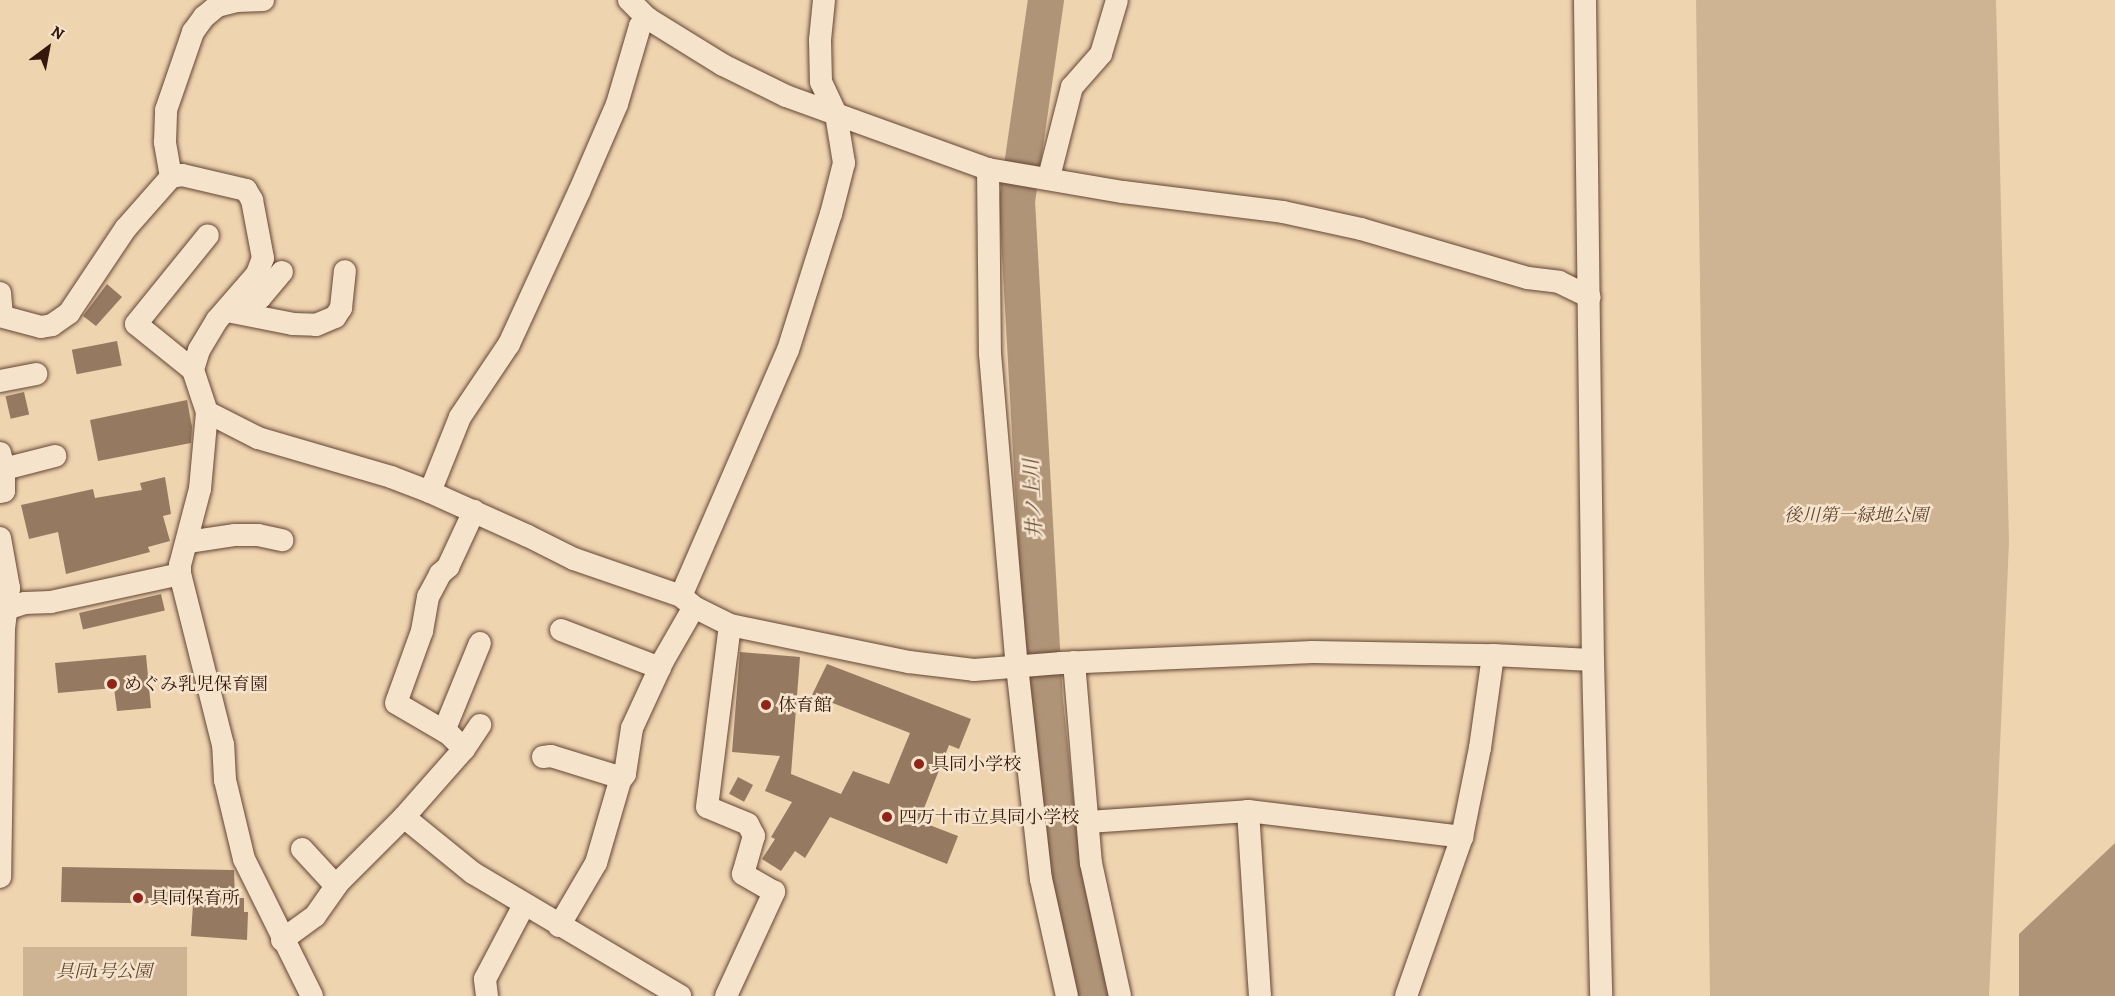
<!DOCTYPE html>
<meta charset="utf-8">
<style>
body{margin:0}
#map{position:relative;width:2115px;height:996px;overflow:hidden;background:#efd4b0;font-family:Alegreya,"Noto Serif JP",serif}
div>[style]{position:absolute}
.green>*{inset:0;background:#cfb494;transform-origin:0 0}
.water>*{inset:0;background:#b09478}
.river>*{height:36px;margin:-18px;padding:0 18px;transform-origin:18px;border-radius:18px;background:#b09478}
.building>*{inset:0;background:#967961;transform-origin:0 0}
.roads{filter:drop-shadow(0 0 2px #644634) drop-shadow(0 0 2px #644634)}
.minor>*{height:22px;margin:-11px;padding:0 11px;transform-origin:11px;border-radius:11px;background:#f5e3cc}
.dots>*{width:16px;height:16px;translate:-50% -50%;box-sizing:border-box;border:3px solid #f5e3cc;border-radius:50%}
span{translate:-50% -50%;white-space:nowrap;text-align:center;line-height:1.15;-webkit-text-stroke:5px #f5e3cc;paint-order:stroke}
.park-label{font-size:18px;color:#634634;font-style:italic}
.poi-label{font-size:18px;color:#35170b}
.left{translate:0 -50%;text-align:left}
.water-label{font-size:20px;color:#664937;font-style:italic}
.north{position:absolute;left:18px;top:18px;width:60px;height:60px;-webkit-text-stroke:4px #f5e3cc;paint-order:stroke;rotate:32deg;font-size:16px;font-weight:700;line-height:24px;text-align:center;color:#35170b}
.north::after{content:'';display:block;margin:auto;width:21px;height:27px;background:#35170b;clip-path:polygon(50% 0,100% 100%,50% 72%,0 100%)}
</style>
<div id="map">
<div class="green">
<i style="clip-path:polygon(1696px 0,1996px 0,2009px 542px,1989px 996px,1710px 996px)"></i>
<i style="left:23px;top:947px;width:164px;height:49px"></i>
</div>
<div class="water">
<i style="clip-path:polygon(2115px 843px,2115px 996px,2019px 996px,2019px 934px)"></i>
</div>
<div class="river">
<i style="left:1046px;top:0;width:203px;rotate:98.2deg"></i>
<i style="left:1017px;top:201px;width:491px;rotate:86.8deg"></i>
<i style="left:1044px;top:691px;width:182px;rotate:84deg"></i>
<i style="left:1063px;top:872px;width:127px;rotate:77.7deg"></i>
</div>
<div class="building">
<i style="clip-path:polygon(107px 284px,122px 297px,96px 326px,83px 316px)"></i>
<i style="left:117px;top:341px;width:25px;height:46px;rotate:79deg"></i>
<i style="left:24px;top:392px;width:23px;height:19px;rotate:77deg"></i>
<i style="clip-path:polygon(187px 400px,192px 427px,191px 443px,98px 461px,90px 420px)"></i>
<i style="clip-path:polygon(165px 477px,171px 514px,163px 516px,170px 541px,148px 547px,150px 552px,66px 574px,58px 532px,29px 539px,21px 505px,93px 489px,95px 498px,142px 490px,140px 483px)"></i>
<i style="left:161px;top:594px;width:17px;height:84px;rotate:77deg"></i>
<i style="clip-path:polygon(740px 652px,800px 657px,791px 774px,841px 794px,853px 771px,889px 784px,910px 733px,812px 695px,827px 664px,971px 719px,959px 749px,949px 745px,919px 821px,958px 836px,947px 864px,830px 817px,805px 858px,795px 851px,781px 871px,762px 859px,775px 839px,771px 837px,792px 802px,765px 791px,780px 756px,732px 752px)"></i>
<i style="clip-path:polygon(146px 655px,151px 708px,117px 711px,114px 688px,58px 693px,55px 663px)"></i>
<i style="left:738px;top:777px;width:17px;height:19px;rotate:28deg"></i>
<i style="clip-path:polygon(62px 867px,234px 870px,235px 898px,244px 898px,244px 912px,248px 912px,247px 940px,191px 936px,193px 904px,61px 902px)"></i>
</div>
<div class="roads">
<div class="minor">
<i style="left:629px;top:0;width:25px;rotate:45deg"></i>
<i style="left:647px;top:18px;width:89px;rotate:31.7deg"></i>
<i style="left:723px;top:65px;width:70px;rotate:26.2deg"></i>
<i style="left:786px;top:96px;width:215px;rotate:19.9deg"></i>
<i style="left:988px;top:169px;width:137px;rotate:9.7deg"></i>
<i style="left:1123px;top:192px;width:161px;rotate:7.1deg"></i>
<i style="left:1283px;top:212px;width:80px;rotate:12.3deg"></i>
<i style="left:1361px;top:229px;width:174px;rotate:16.4deg"></i>
<i style="left:1528px;top:278px;width:31px;rotate:7deg"></i>
<i style="left:1559px;top:282px;width:34px;rotate:26deg"></i>
<i style="left:1585px;top:0;width:660px;rotate:89.31deg"></i>
<i style="left:1593px;top:660px;width:336px;rotate:88.6deg"></i>
<i style="left:988px;top:169px;width:185px;rotate:89.4deg"></i>
<i style="left:990px;top:354px;width:313px;rotate:85.1deg"></i>
<i style="left:1017px;top:666px;width:214px;rotate:83.6deg"></i>
<i style="left:1041px;top:879px;width:120px;rotate:77.5deg"></i>
<i style="left:171px;top:177px;width:36px;rotate:-100deg"></i>
<i style="left:165px;top:142px;width:32px;rotate:-88deg"></i>
<i style="left:166px;top:110px;width:83px;rotate:-70.9deg"></i>
<i style="left:193px;top:32px;width:19px;rotate:-54deg"></i>
<i style="left:204px;top:17px;width:17px;rotate:-40deg"></i>
<i style="left:217px;top:6px;width:21px;rotate:-14deg"></i>
<i style="left:237px;top:1px;width:26px;rotate:-2deg"></i>
<i style="left:1049px;top:177px;width:93px;rotate:-75.7deg"></i>
<i style="left:1072px;top:87px;width:44px;rotate:-48.7deg"></i>
<i style="left:1101px;top:54px;width:56px;rotate:-73.5deg"></i>
<i style="left:0;top:293px;width:23px;rotate:85deg"></i>
<i style="left:227px;top:311px;width:67px;rotate:11.1deg"></i>
<i style="left:293px;top:324px;width:23px;rotate:2deg"></i>
<i style="left:316px;top:325px;width:21px;rotate:-23deg"></i>
<i style="left:335px;top:317px;width:11px;rotate:-56deg"></i>
<i style="left:341px;top:308px;width:37px;rotate:-84deg"></i>
<i style="left:229px;top:311px;width:34px;rotate:-23deg"></i>
<i style="left:260px;top:298px;width:34px;rotate:-50deg"></i>
<i style="left:0;top:316px;width:42px;rotate:15deg"></i>
<i style="left:41px;top:327px;width:11px;rotate:-10deg"></i>
<i style="left:52px;top:325px;width:21px;rotate:-35deg"></i>
<i style="left:69px;top:313px;width:102px;rotate:-56.2deg"></i>
<i style="left:126px;top:228px;width:68px;rotate:-48.6deg"></i>
<i style="left:171px;top:177px;width:11px;rotate:-10deg"></i>
<i style="left:182px;top:175px;width:66px;rotate:13.2deg"></i>
<i style="left:246px;top:190px;width:12px;rotate:59deg"></i>
<i style="left:252px;top:200px;width:59px;rotate:79.3deg"></i>
<i style="left:263px;top:258px;width:17px;rotate:111deg"></i>
<i style="left:257px;top:274px;width:61px;rotate:131deg"></i>
<i style="left:217px;top:320px;width:35px;rotate:121deg"></i>
<i style="left:199px;top:350px;width:21px;rotate:107deg"></i>
<i style="left:193px;top:370px;width:44px;rotate:71.6deg"></i>
<i style="left:193px;top:370px;width:73px;rotate:-141.1deg"></i>
<i style="left:136px;top:324px;width:114px;rotate:-51deg"></i>
<i style="left:0;top:381px;width:37px;rotate:-11deg"></i>
<i style="left:0;top:453px;width:16px;rotate:76deg"></i>
<i style="left:4px;top:469px;width:22px;rotate:90deg"></i>
<i style="left:4px;top:491px;width:4px;rotate:166deg"></i>
<i style="left:4px;top:469px;width:53px;rotate:-14.3deg"></i>
<i style="left:430px;top:492px;width:81px;rotate:-68.2deg"></i>
<i style="left:460px;top:417px;width:88px;rotate:-56.1deg"></i>
<i style="left:509px;top:344px;width:167px;rotate:-65.3deg"></i>
<i style="left:579px;top:192px;width:96px;rotate:-66.6deg"></i>
<i style="left:617px;top:104px;width:81px;rotate:-73.6deg"></i>
<i style="left:640px;top:26px;width:11px;rotate:-49deg"></i>
<i style="left:0;top:538px;width:51px;rotate:79.8deg"></i>
<i style="left:9px;top:588px;width:41px;rotate:97deg"></i>
<i style="left:4px;top:629px;width:248px;rotate:90.9deg"></i>
<i style="left:188px;top:542px;width:48px;rotate:-8.5deg"></i>
<i style="left:235px;top:535px;width:23px"></i>
<i style="left:258px;top:535px;width:25px;rotate:12deg"></i>
<i style="left:681px;top:596px;width:268px;rotate:-66.5deg"></i>
<i style="left:788px;top:350px;width:143px;rotate:-72.5deg"></i>
<i style="left:831px;top:214px;width:53px;rotate:-75.7deg"></i>
<i style="left:844px;top:163px;width:50px;rotate:-99.3deg"></i>
<i style="left:836px;top:114px;width:35px;rotate:-115deg"></i>
<i style="left:821px;top:82px;width:42px;rotate:-91.4deg"></i>
<i style="left:820px;top:40px;width:40px;rotate:-84.3deg"></i>
<i style="left:694px;top:607px;width:40px;rotate:26.6deg"></i>
<i style="left:730px;top:625px;width:183px;rotate:11.7deg"></i>
<i style="left:909px;top:662px;width:65px;rotate:7deg"></i>
<i style="left:974px;top:670px;width:87px;rotate:-4.6deg"></i>
<i style="left:1061px;top:663px;width:252px;rotate:-2.5deg"></i>
<i style="left:1313px;top:652px;width:180px;rotate:1deg"></i>
<i style="left:1493px;top:655px;width:100px;rotate:2.9deg"></i>
<i style="left:0;top:611px;width:26px;rotate:-18deg"></i>
<i style="left:25px;top:603px;width:26px;rotate:-2deg"></i>
<i style="left:51px;top:602px;width:132px;rotate:-12.2deg"></i>
<i style="left:561px;top:630px;width:106px;rotate:21deg"></i>
<i style="left:1074px;top:662px;width:202px;rotate:85.2deg"></i>
<i style="left:1091px;top:863px;width:136px;rotate:77.7deg"></i>
<i style="left:444px;top:731px;width:95px;rotate:-67.8deg"></i>
<i style="left:464px;top:749px;width:29px;rotate:-56deg"></i>
<i style="left:543px;top:757px;width:8px;rotate:-7deg"></i>
<i style="left:551px;top:756px;width:74px;rotate:17.2deg"></i>
<i style="left:1248px;top:811px;width:185px;rotate:86.3deg"></i>
<i style="left:404px;top:817px;width:89px;rotate:39.1deg"></i>
<i style="left:473px;top:873px;width:241px;rotate:30.7deg"></i>
<i style="left:1088px;top:822px;width:160px;rotate:-3.9deg"></i>
<i style="left:1248px;top:811px;width:216px;rotate:6.9deg"></i>
<i style="left:302px;top:849px;width:50px;rotate:47.4deg"></i>
<i style="left:282px;top:940px;width:41px;rotate:-36deg"></i>
<i style="left:315px;top:916px;width:42px;rotate:-54.8deg"></i>
<i style="left:339px;top:882px;width:92px;rotate:-45deg"></i>
<i style="left:404px;top:817px;width:91px;rotate:-48.6deg"></i>
<i style="left:464px;top:749px;width:21px;rotate:-135deg"></i>
<i style="left:449px;top:734px;width:61px;rotate:-149.7deg"></i>
<i style="left:396px;top:703px;width:77px;rotate:-70.1deg"></i>
<i style="left:422px;top:631px;width:35px;rotate:-80deg"></i>
<i style="left:428px;top:597px;width:26px;rotate:-62deg"></i>
<i style="left:440px;top:574px;width:11px;rotate:-41deg"></i>
<i style="left:448px;top:567px;width:62px;rotate:-65.1deg"></i>
<i style="left:312px;top:996px;width:153px;rotate:-116.4deg"></i>
<i style="left:244px;top:859px;width:81px;rotate:-103.5deg"></i>
<i style="left:225px;top:780px;width:35px;rotate:-93deg"></i>
<i style="left:223px;top:745px;width:176px;rotate:-104.1deg"></i>
<i style="left:180px;top:574px;width:9px;rotate:-90deg"></i>
<i style="left:180px;top:565px;width:79px;rotate:-75.3deg"></i>
<i style="left:200px;top:489px;width:77px;rotate:-84.8deg"></i>
<i style="left:207px;top:412px;width:57px;rotate:27deg"></i>
<i style="left:258px;top:438px;width:139px;rotate:16.3deg"></i>
<i style="left:391px;top:477px;width:42px;rotate:21deg"></i>
<i style="left:430px;top:492px;width:107px;rotate:24.2deg"></i>
<i style="left:528px;top:536px;width:51px;rotate:26.6deg"></i>
<i style="left:574px;top:559px;width:113px;rotate:19.1deg"></i>
<i style="left:681px;top:596px;width:17px;rotate:40deg"></i>
<i style="left:694px;top:607px;width:62px;rotate:119.9deg"></i>
<i style="left:663px;top:661px;width:74px;rotate:114.8deg"></i>
<i style="left:632px;top:728px;width:47px;rotate:98.7deg"></i>
<i style="left:625px;top:774px;width:9px;rotate:126deg"></i>
<i style="left:620px;top:781px;width:85px;rotate:106.3deg"></i>
<i style="left:596px;top:863px;width:73px;rotate:120.4deg"></i>
<i style="left:487px;top:996px;width:17px;rotate:-97deg"></i>
<i style="left:485px;top:979px;width:84px;rotate:-62.2deg"></i>
<i style="left:726px;top:996px;width:115px;rotate:-65.2deg"></i>
<i style="left:774px;top:892px;width:36px;rotate:-150deg"></i>
<i style="left:743px;top:874px;width:40px;rotate:-74deg"></i>
<i style="left:754px;top:836px;width:13px;rotate:-117deg"></i>
<i style="left:748px;top:824px;width:44px;rotate:-157.5deg"></i>
<i style="left:707px;top:807px;width:183px;rotate:-82.8deg"></i>
<i style="left:1406px;top:996px;width:169px;rotate:-70.6deg"></i>
<i style="left:1462px;top:837px;width:91px;rotate:-78.6deg"></i>
<i style="left:1480px;top:748px;width:94px;rotate:-82deg"></i>
</div>
</div>
<div class="dots">
<i style="left:112px;top:684px;background:#8f2418"></i>
<i style="left:766px;top:705px;background:#8f2418"></i>
<i style="left:919px;top:764px;background:#8f2418"></i>
<i style="left:887px;top:817px;background:#8f2418"></i>
<i style="left:138px;top:898px;background:#8f2418"></i>
</div>
<div class="park-label">
<span style="left:1856px;top:515px">後川第一緑地公園</span>
<span style="left:104px;top:971px">具同1号公園</span>
</div>
<div class="poi-label">
<span class="left" style="left:124px;top:684px">めぐみ乳児保育園</span>
<span class="left" style="left:778px;top:705px">体育館</span>
<span class="left" style="left:931px;top:764px">具同小学校</span>
<span class="left" style="left:899px;top:817px">四万十市立具同小学校</span>
<span class="left" style="left:150px;top:898px">具同保育所</span>
</div>
<div class="water-label">
<span style="left:1033px;top:499px;rotate:-93deg">井ノ上川</span>
</div>
<div class="north">N</div>
</div>
